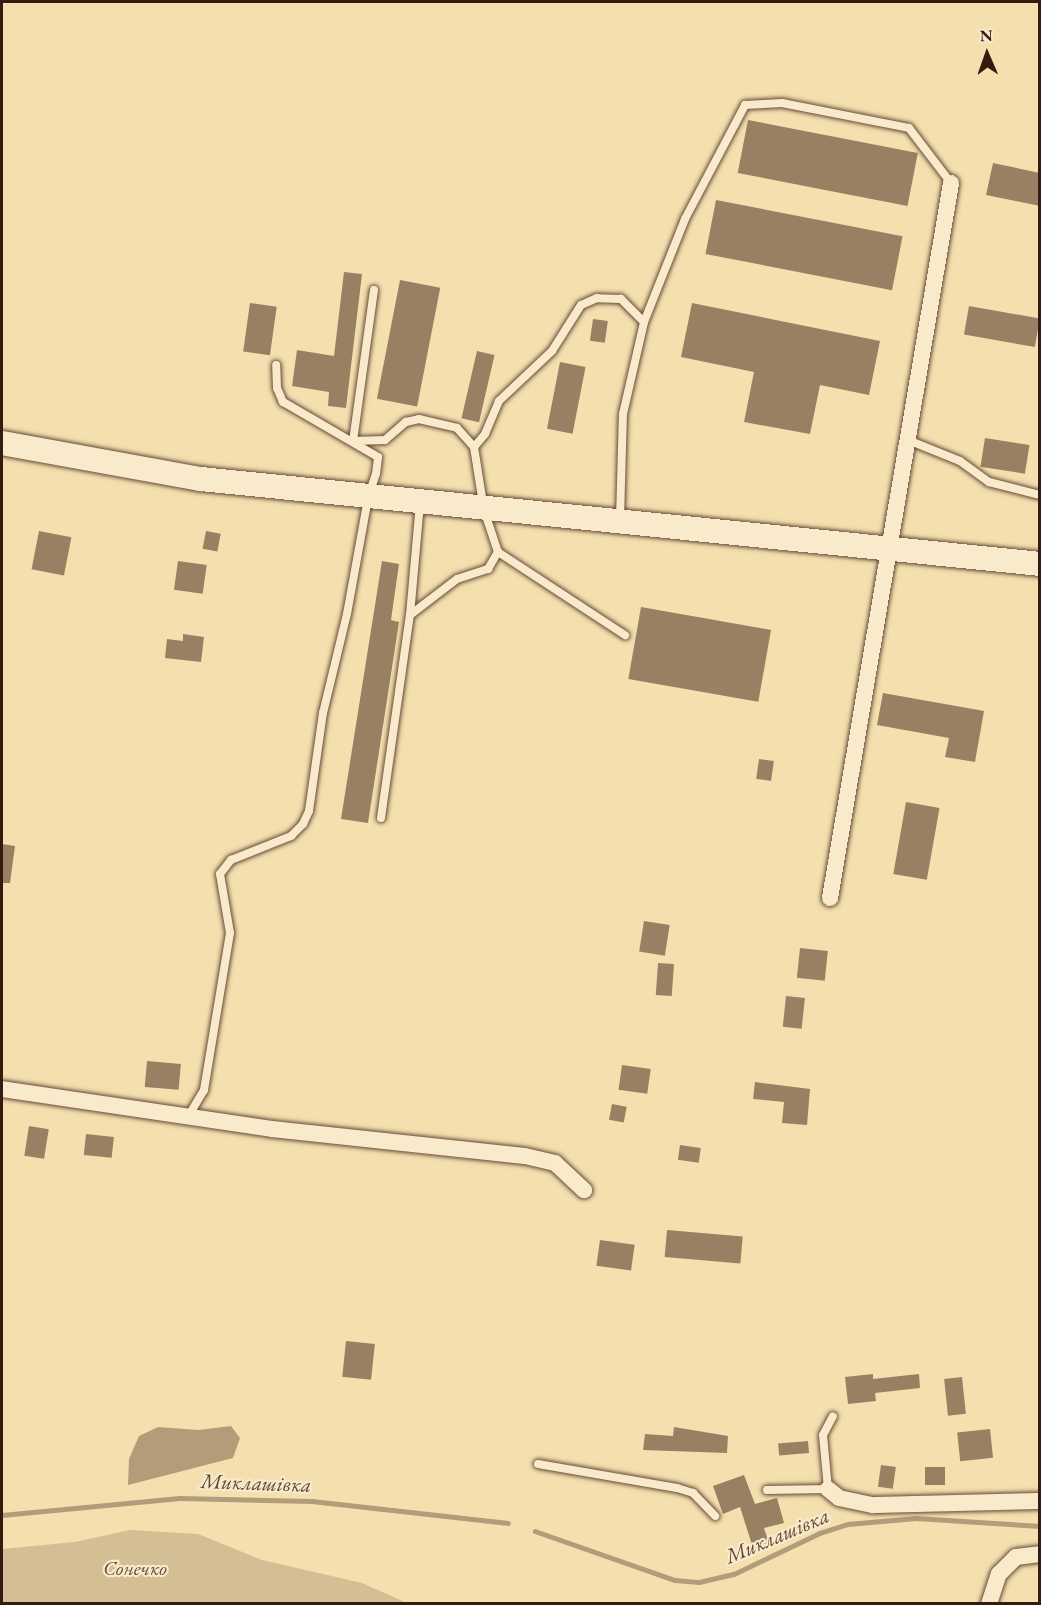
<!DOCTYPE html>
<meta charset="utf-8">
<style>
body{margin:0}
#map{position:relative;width:1041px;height:1605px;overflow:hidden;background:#f4dfaf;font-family:"EB Garamond",serif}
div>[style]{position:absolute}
.green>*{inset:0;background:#d4be94}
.water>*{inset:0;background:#b39c79}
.stream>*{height:4.5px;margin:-2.25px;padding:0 2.25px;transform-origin:2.25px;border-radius:2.25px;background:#b39c79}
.building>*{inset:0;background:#988062;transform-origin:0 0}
.roads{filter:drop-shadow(0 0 2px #654b37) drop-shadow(0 0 2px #654b37)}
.lane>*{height:8px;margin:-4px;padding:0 4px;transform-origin:4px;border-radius:4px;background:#f8eacb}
.street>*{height:16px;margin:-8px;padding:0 8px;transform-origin:8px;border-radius:8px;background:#f8eacb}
.secondary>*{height:24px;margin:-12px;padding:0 12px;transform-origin:12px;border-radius:12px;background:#f8eacb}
span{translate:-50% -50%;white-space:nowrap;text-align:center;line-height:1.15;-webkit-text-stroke:4.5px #f8eacb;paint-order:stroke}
.park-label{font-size:20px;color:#654b37;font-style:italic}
.water-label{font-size:21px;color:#614834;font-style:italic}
.frame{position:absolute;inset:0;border:3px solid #351a0f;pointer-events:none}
.north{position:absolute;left:957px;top:24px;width:60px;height:60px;-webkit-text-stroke:4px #f8eacb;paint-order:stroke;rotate:358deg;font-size:16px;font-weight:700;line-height:24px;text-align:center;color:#351a0f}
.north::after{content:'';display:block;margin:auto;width:21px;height:27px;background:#351a0f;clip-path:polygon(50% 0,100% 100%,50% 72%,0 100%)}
</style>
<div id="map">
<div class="green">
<i style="clip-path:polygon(130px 1530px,198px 1534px,262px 1560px,362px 1583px,407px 1603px,2px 1603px,2px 1549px,75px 1542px)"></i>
</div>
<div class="water">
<i style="clip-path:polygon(231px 1426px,240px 1438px,233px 1458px,128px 1485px,129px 1459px,139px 1436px,158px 1427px,198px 1430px)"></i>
</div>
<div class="stream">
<i style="left:2px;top:1515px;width:178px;rotate:-5.5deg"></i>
<i style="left:179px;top:1498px;width:133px;rotate:1.3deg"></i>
<i style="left:312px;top:1501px;width:197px;rotate:6.4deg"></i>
<i style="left:535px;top:1531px;width:148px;rotate:19.3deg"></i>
<i style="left:675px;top:1580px;width:24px;rotate:5deg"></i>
<i style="left:699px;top:1582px;width:36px;rotate:-13deg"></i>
<i style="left:734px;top:1574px;width:95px;rotate:-25.5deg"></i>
<i style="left:820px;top:1533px;width:29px;rotate:-18deg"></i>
<i style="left:848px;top:1524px;width:68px;rotate:-5deg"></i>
<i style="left:916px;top:1518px;width:124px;rotate:3.7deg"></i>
</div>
<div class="building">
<i style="left:748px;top:120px;width:173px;height:54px;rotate:11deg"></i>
<i style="clip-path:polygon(993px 163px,1040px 173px,1040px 206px,986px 195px)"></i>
<i style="left:716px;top:200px;width:190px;height:55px;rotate:11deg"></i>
<i style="clip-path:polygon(344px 272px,362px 274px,346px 408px,328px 406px,329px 392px,292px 386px,297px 350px,334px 356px)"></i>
<i style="left:400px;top:280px;width:41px;height:121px;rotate:11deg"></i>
<i style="left:250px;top:303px;width:27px;height:49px;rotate:8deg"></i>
<i style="clip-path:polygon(692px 303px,880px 341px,869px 395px,820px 385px,810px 434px,744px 422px,754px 372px,681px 357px)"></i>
<i style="left:969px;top:306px;width:72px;height:29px;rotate:10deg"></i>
<i style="left:593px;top:319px;width:15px;height:22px;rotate:8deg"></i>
<i style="left:477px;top:351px;width:18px;height:69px;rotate:13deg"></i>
<i style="left:560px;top:362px;width:26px;height:68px;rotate:11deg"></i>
<i style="left:985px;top:438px;width:45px;height:29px;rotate:9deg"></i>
<i style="left:39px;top:531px;width:33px;height:39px;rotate:11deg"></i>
<i style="left:206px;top:531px;width:15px;height:18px;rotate:11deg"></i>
<i style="left:178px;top:561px;width:29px;height:29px;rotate:8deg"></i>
<i style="clip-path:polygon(382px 561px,399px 564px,391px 620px,399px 622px,368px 823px,341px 819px)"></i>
<i style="left:641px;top:607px;width:132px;height:73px;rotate:10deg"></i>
<i style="clip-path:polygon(183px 634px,204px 637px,201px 662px,165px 658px,167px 639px,183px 641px)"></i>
<i style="clip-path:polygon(883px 693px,984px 711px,975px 762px,945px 757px,949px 738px,877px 725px)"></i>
<i style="left:759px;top:759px;width:15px;height:20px;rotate:8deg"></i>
<i style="left:906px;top:802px;width:34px;height:73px;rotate:10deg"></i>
<i style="clip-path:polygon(2px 844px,15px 846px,10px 883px,2px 883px)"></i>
<i style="left:644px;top:921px;width:26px;height:31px;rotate:9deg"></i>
<i style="left:800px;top:948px;width:28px;height:30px;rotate:6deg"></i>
<i style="left:658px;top:963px;width:16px;height:32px;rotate:4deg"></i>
<i style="left:786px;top:996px;width:19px;height:31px;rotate:6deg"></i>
<i style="left:147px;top:1061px;width:34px;height:26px;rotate:5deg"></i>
<i style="left:622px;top:1065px;width:29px;height:25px;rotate:8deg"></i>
<i style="clip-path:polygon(755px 1082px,810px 1089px,807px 1125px,782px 1123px,784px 1102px,753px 1099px)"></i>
<i style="left:612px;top:1104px;width:15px;height:16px;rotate:11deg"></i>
<i style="left:29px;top:1126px;width:20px;height:30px;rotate:9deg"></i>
<i style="left:86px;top:1134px;width:28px;height:21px;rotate:6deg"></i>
<i style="left:680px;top:1145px;width:21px;height:15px;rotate:8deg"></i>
<i style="left:667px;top:1230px;width:76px;height:27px;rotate:5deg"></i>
<i style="left:600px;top:1240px;width:35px;height:26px;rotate:8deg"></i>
<i style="left:346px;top:1341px;width:29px;height:36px;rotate:6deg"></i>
<i style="clip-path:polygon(873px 1374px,873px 1379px,919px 1374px,920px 1388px,875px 1393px,876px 1401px,848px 1404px,845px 1377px)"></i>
<i style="left:962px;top:1377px;width:37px;height:18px;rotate:84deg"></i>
<i style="clip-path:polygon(674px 1427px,728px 1436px,727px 1453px,643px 1450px,645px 1434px,673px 1436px)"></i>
<i style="left:990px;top:1429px;width:29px;height:33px;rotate:84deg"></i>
<i style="left:808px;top:1441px;width:12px;height:30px;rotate:85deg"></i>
<i style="left:881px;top:1465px;width:15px;height:22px;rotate:8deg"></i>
<i style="left:925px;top:1467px;width:20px;height:18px"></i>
<i style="clip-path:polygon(744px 1475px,755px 1504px,777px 1498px,784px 1523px,764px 1528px,770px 1547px,754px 1551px,740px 1507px,723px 1514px,713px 1486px)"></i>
</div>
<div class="roads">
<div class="lane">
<i style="left:374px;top:290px;width:152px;rotate:97.9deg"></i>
<i style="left:353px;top:441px;width:32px;rotate:-2deg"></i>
<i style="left:385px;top:440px;width:28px;rotate:-41deg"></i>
<i style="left:406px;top:422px;width:13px;rotate:-13deg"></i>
<i style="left:419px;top:419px;width:39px;rotate:13deg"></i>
<i style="left:457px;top:428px;width:25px;rotate:48deg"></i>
<i style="left:644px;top:322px;width:111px;rotate:-68.3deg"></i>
<i style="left:685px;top:219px;width:129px;rotate:-62.2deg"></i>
<i style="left:745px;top:105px;width:37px;rotate:-3deg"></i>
<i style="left:782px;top:103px;width:129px;rotate:11.1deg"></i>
<i style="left:909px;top:128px;width:69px;rotate:52.6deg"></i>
<i style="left:908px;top:440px;width:56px;rotate:22deg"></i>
<i style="left:960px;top:461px;width:36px;rotate:36deg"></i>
<i style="left:989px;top:482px;width:53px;rotate:14.3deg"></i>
<i style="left:620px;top:519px;width:105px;rotate:-88.4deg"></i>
<i style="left:623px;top:414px;width:94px;rotate:-77.1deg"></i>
<i style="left:644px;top:322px;width:33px;rotate:-135deg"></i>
<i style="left:621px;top:299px;width:24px;rotate:-178deg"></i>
<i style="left:597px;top:298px;width:17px;rotate:156deg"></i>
<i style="left:581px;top:305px;width:54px;rotate:122.2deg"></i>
<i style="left:552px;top:351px;width:73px;rotate:136.7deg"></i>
<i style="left:499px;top:401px;width:36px;rotate:113deg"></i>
<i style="left:485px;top:434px;width:17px;rotate:130deg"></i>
<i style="left:474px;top:447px;width:64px;rotate:81deg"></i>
<i style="left:484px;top:510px;width:44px;rotate:71.6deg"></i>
<i style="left:498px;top:552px;width:152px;rotate:33.2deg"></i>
<i style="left:410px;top:615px;width:59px;rotate:-37.5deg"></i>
<i style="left:457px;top:579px;width:33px;rotate:-18deg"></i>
<i style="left:488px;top:569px;width:20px;rotate:-60deg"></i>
<i style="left:381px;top:818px;width:205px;rotate:-81.9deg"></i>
<i style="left:410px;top:615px;width:112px;rotate:-84.9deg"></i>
<i style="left:189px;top:1115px;width:29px;rotate:-59deg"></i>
<i style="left:204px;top:1090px;width:159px;rotate:-80.6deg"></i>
<i style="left:230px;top:933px;width:60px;rotate:-99.6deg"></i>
<i style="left:220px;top:874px;width:18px;rotate:-52deg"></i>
<i style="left:231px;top:860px;width:65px;rotate:-21.8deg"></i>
<i style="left:291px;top:836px;width:17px;rotate:-45deg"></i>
<i style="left:303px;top:824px;width:14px;rotate:-65deg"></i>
<i style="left:309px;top:811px;width:99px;rotate:-81.9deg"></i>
<i style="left:323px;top:713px;width:102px;rotate:-76.4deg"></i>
<i style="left:347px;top:614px;width:118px;rotate:-79.7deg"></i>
<i style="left:368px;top:498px;width:25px;rotate:-72deg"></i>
<i style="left:376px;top:474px;width:17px;rotate:-83deg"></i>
<i style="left:378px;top:457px;width:110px;rotate:-149.9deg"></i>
<i style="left:283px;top:402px;width:15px;rotate:-113deg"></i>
<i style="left:277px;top:388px;width:23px;rotate:-92deg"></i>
<i style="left:538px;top:1464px;width:141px;rotate:9.8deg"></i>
<i style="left:677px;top:1488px;width:17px;rotate:17deg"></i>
<i style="left:693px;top:1493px;width:32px;rotate:46deg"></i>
<i style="left:767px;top:1490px;width:61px;rotate:-0.9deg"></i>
<i style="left:828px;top:1489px;width:54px;rotate:-95.3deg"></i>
<i style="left:823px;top:1435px;width:21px;rotate:-62deg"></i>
</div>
<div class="street">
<i style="left:830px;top:898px;width:725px;rotate:-80.39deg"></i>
<i style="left:2px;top:1089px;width:273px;rotate:8.4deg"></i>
<i style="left:272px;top:1129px;width:254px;rotate:6.1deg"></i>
<i style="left:525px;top:1156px;width:31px;rotate:13deg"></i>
<i style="left:555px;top:1163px;width:40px;rotate:43deg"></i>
<i style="left:828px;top:1489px;width:14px;rotate:39deg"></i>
<i style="left:839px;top:1498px;width:35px;rotate:12deg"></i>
<i style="left:873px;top:1505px;width:167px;rotate:-1.4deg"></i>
<i style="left:989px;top:1604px;width:32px;rotate:-72deg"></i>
<i style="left:999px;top:1574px;width:24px;rotate:-45deg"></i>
<i style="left:1016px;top:1557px;width:24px;rotate:-7deg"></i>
</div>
<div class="secondary">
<i style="left:2px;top:443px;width:202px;rotate:10.3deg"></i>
<i style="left:201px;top:479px;width:843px;rotate:5.78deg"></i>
</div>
</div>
<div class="park-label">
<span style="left:135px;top:1568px">Сонечко</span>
</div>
<div class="water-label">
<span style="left:256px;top:1483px;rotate:2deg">Миклашівка</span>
<span style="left:777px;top:1536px;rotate:-23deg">Миклашівка</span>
</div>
<div class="frame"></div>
<div class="north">N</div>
</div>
